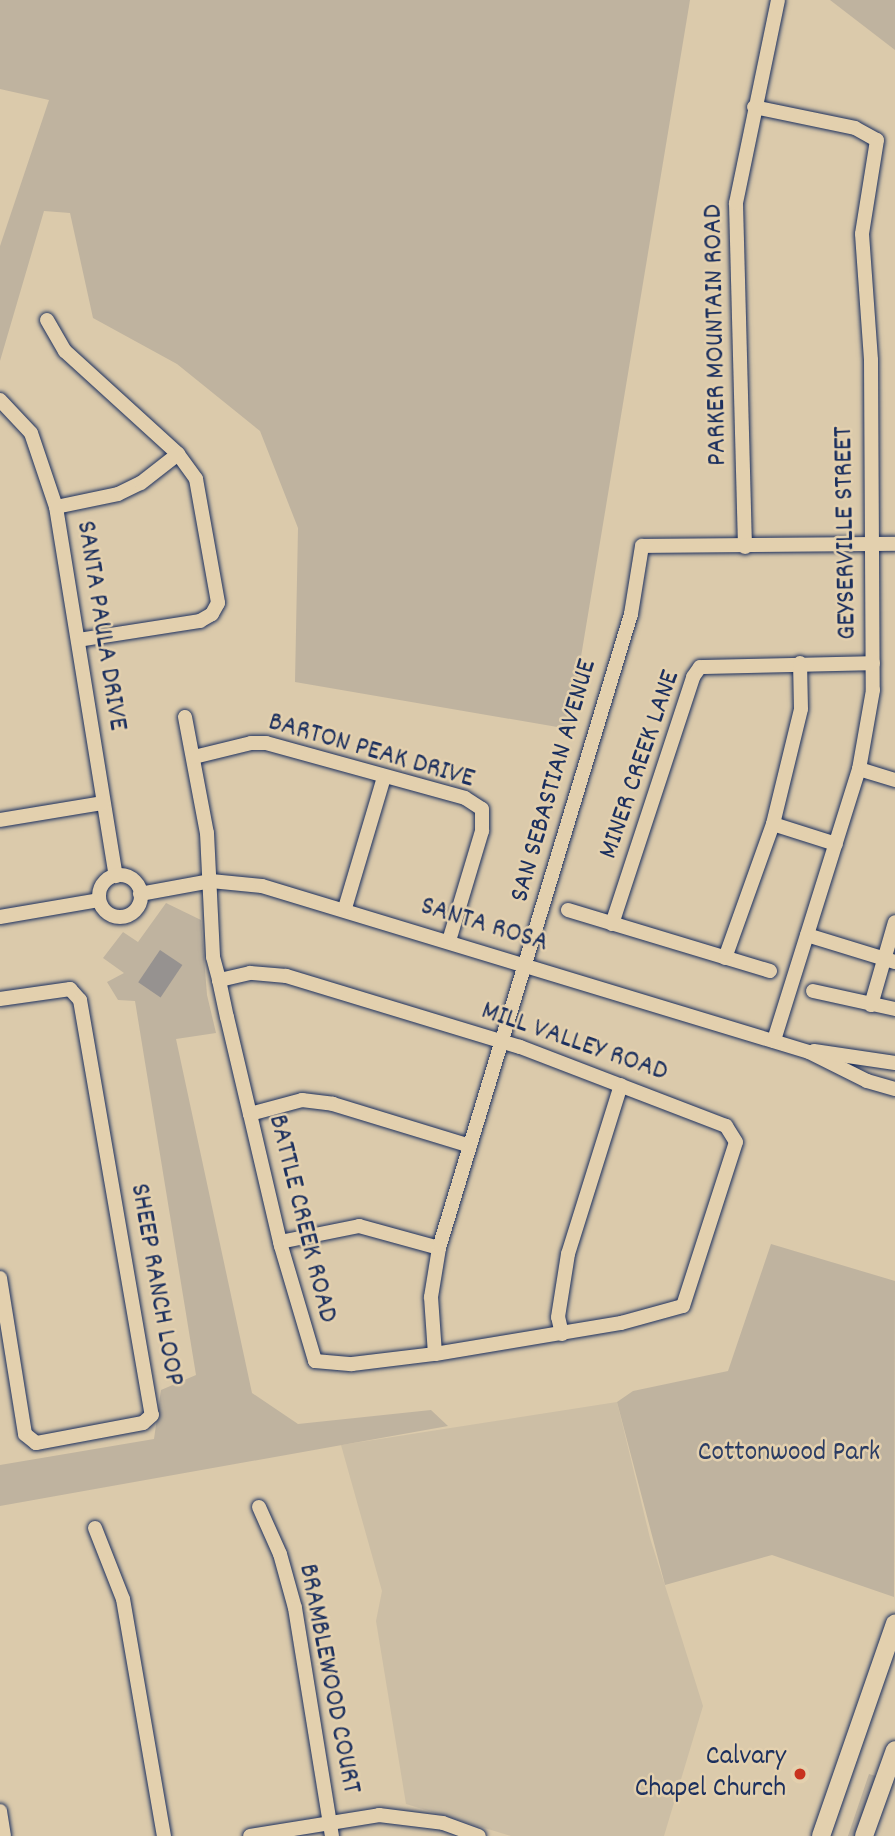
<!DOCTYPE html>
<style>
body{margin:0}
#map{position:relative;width:895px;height:1836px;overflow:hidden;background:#dbcaab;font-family:Dekko,sans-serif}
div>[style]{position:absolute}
.built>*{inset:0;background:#ccbea5}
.green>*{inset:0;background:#bfb39f}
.water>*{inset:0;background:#969290;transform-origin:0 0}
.roads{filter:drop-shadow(0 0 2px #1b2f5e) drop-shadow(0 0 2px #1b2f5e)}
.minor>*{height:14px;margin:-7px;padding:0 7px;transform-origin:7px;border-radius:7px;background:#e3d0ae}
.minor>.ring{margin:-7px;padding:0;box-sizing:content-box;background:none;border:14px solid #e3d0ae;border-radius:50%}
.major>*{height:18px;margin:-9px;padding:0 9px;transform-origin:9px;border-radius:9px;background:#e3d0ae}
.dots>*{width:19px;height:19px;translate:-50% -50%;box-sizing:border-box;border:4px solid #e3d0ae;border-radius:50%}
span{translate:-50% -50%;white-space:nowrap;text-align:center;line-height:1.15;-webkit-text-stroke:5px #e3d0ae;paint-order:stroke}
.street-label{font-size:28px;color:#1b2f5e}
.park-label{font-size:28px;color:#2b3c64}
.poi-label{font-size:28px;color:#1b2f5e}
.right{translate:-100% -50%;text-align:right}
</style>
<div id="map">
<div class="built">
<i style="clip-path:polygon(617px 1402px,650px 1538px,703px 1706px,664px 1836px,511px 1836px,406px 1804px,376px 1621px,382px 1591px,341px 1445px)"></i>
</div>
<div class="green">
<i style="clip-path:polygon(0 0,690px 0,569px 729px,295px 682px,298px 528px,260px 431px,177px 364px,93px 318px,70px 213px,44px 211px,0 361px,0 246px,49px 100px,0 89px)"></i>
<i style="clip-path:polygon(830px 0,895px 0,895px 50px)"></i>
<i style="clip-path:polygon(166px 903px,201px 920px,207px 995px,216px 1033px,176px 1039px,252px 1393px,298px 1424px,431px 1410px,448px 1426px,0 1506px,0 1465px,154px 1439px,161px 1390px,196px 1375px,135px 1001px,118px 1000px,107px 982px,124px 973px,103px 958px,123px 932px,138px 942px)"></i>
<i style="clip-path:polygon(771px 1244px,895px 1281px,894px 1597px,772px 1555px,665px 1585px,617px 1402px,633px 1391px,728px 1371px)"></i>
<i style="clip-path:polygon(869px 1774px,876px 1776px,876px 1783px,857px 1836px,848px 1836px)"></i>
</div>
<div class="water">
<i style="left:160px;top:950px;width:27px;height:39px;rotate:34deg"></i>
</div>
<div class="roads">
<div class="minor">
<i style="left:754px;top:107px;width:103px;rotate:11.7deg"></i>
<i style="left:855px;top:128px;width:25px;rotate:29deg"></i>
<i style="left:877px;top:140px;width:95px;rotate:99.1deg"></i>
<i style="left:862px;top:234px;width:126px;rotate:85.9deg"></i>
<i style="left:871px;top:360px;width:330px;rotate:89.7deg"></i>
<i style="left:873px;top:690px;width:80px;rotate:100deg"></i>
<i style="left:859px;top:769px;width:285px;rotate:107.4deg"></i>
<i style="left:47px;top:320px;width:36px;rotate:60deg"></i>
<i style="left:65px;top:351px;width:153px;rotate:42.3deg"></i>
<i style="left:178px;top:454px;width:31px;rotate:54deg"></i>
<i style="left:196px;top:479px;width:126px;rotate:79.9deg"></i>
<i style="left:218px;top:603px;width:13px;rotate:119deg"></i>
<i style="left:212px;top:614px;width:14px;rotate:150deg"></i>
<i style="left:200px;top:621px;width:122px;rotate:171.1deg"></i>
<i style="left:0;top:400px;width:45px;rotate:46.8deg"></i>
<i style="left:31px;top:433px;width:78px;rotate:71.3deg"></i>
<i style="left:56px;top:507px;width:374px;rotate:80.8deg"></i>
<i style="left:56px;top:507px;width:63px;rotate:-11.8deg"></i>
<i style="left:118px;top:494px;width:25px;rotate:-26deg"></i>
<i style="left:141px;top:483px;width:47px;rotate:-38.1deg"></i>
<i style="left:745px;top:547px;width:344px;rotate:-91.5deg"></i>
<i style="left:736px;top:203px;width:207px;rotate:-78.3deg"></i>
<i style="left:185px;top:717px;width:118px;rotate:79.3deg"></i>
<i style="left:207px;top:833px;width:124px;rotate:87.2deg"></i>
<i style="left:213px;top:957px;width:24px;rotate:75deg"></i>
<i style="left:219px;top:980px;width:38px;rotate:78deg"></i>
<i style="left:227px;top:1017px;width:100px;rotate:76.7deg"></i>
<i style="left:250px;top:1114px;width:136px;rotate:76.8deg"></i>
<i style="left:281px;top:1246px;width:120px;rotate:73.5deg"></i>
<i style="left:315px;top:1361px;width:37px;rotate:5deg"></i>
<i style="left:352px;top:1364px;width:84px;rotate:-6.9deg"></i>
<i style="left:435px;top:1354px;width:189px;rotate:-9.5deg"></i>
<i style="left:621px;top:1323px;width:64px;rotate:-15.3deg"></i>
<i style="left:683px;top:1306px;width:172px;rotate:-72.1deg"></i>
<i style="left:736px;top:1142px;width:19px;rotate:-122deg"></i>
<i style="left:726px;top:1126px;width:221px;rotate:-159deg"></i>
<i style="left:520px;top:1047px;width:245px;rotate:-163.1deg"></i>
<i style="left:286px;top:976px;width:36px;rotate:-175deg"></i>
<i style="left:250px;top:973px;width:32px;rotate:167deg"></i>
<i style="left:194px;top:757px;width:59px;rotate:-13.8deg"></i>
<i style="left:251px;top:743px;width:15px"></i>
<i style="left:266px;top:743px;width:206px;rotate:15.4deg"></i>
<i style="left:465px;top:798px;width:20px;rotate:33deg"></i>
<i style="left:482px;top:809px;width:22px;rotate:90deg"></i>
<i style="left:482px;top:831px;width:115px;rotate:106.7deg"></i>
<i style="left:859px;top:769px;width:38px;rotate:17deg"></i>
<i style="left:0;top:820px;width:104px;rotate:-9.4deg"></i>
<i style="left:773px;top:824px;width:66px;rotate:17.6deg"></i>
<i class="ring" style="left:99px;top:875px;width:28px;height:28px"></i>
<i style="left:140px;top:894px;width:72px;rotate:-10.4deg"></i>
<i style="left:211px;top:881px;width:51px;rotate:5.6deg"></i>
<i style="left:262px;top:886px;width:572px;rotate:16.88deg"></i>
<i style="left:809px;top:1052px;width:65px;rotate:26.6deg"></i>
<i style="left:867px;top:1081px;width:29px;rotate:16deg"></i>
<i style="left:345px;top:908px;width:137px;rotate:-73.4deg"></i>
<i style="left:568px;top:910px;width:211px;rotate:16.8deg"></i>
<i style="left:0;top:917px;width:100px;rotate:-9.7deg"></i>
<i style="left:612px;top:924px;width:260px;rotate:-71.8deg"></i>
<i style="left:693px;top:677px;width:12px;rotate:-55deg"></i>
<i style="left:700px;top:667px;width:173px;rotate:-1.3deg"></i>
<i style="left:807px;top:935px;width:92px;rotate:17.1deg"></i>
<i style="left:725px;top:958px;width:142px;rotate:-70.3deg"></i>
<i style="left:773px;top:824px;width:118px;rotate:-76.3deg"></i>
<i style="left:801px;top:709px;width:46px;rotate:-91.2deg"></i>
<i style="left:813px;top:991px;width:84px;rotate:12.4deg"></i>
<i style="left:0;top:999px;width:71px;rotate:-8.1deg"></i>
<i style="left:70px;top:989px;width:15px;rotate:48deg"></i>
<i style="left:80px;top:1000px;width:421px;rotate:80.2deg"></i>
<i style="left:152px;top:1415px;width:12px;rotate:138deg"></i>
<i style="left:143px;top:1423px;width:109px;rotate:169.4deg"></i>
<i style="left:36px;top:1443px;width:14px;rotate:-141deg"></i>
<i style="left:25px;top:1434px;width:158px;rotate:-99.1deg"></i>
<i style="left:871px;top:1005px;width:86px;rotate:-73.9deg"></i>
<i style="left:814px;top:1051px;width:82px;rotate:8.4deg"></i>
<i style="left:250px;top:1114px;width:54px;rotate:-15.1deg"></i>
<i style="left:302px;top:1100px;width:31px;rotate:7deg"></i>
<i style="left:333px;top:1104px;width:143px;rotate:17deg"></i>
<i style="left:280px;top:1242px;width:81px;rotate:-11.4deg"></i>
<i style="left:359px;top:1226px;width:83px;rotate:15.4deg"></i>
<i style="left:562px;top:1334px;width:17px;rotate:-103deg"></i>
<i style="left:558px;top:1317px;width:64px;rotate:-81deg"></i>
<i style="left:568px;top:1254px;width:177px;rotate:-72.6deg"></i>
<i style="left:435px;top:1354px;width:57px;rotate:-94deg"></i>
<i style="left:431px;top:1297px;width:50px;rotate:-80.7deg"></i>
<i style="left:439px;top:1248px;width:662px;rotate:-73.15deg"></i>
<i style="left:631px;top:614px;width:69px;rotate:-80.8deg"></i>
<i style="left:642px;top:546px;width:253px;rotate:-0.5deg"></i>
<i style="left:259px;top:1507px;width:51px;rotate:65.9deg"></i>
<i style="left:280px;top:1554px;width:56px;rotate:74.5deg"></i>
<i style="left:295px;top:1608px;width:231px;rotate:80.8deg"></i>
<i style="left:95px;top:1528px;width:76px;rotate:68.5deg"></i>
<i style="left:123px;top:1599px;width:241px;rotate:80.2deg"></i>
<i style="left:0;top:1811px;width:25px;rotate:81deg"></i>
<i style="left:250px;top:1836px;width:131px;rotate:-9.2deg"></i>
<i style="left:379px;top:1815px;width:64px;rotate:7.1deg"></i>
<i style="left:443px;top:1823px;width:38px;rotate:20deg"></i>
</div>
<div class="major">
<i style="left:821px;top:1836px;width:225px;rotate:-70.8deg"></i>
<i style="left:864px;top:1836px;width:91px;rotate:-70.2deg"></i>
</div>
</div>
<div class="dots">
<i style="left:800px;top:1774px;background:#c8321e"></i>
</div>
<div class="street-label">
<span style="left:717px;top:335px;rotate:-91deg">PARKER MOUNTAIN ROAD</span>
<span style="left:847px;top:533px;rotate:-91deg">GEYSERVILLE STREET</span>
<span style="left:100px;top:626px;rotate:81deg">SANTA PAULA DRIVE</span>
<span style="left:371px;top:752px;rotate:16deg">BARTON PEAK DRIVE</span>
<span style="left:641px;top:765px;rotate:-71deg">MINER CREEK LANE</span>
<span style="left:555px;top:781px;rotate:-74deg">SAN SEBASTIAN AVENUE</span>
<span style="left:484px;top:926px;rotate:17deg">SANTA ROSA</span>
<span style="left:574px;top:1043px;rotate:19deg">MILL VALLEY ROAD</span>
<span style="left:301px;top:1219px;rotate:76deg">BATTLE CREEK ROAD</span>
<span style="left:155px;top:1285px;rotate:80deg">SHEEP RANCH LOOP</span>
<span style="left:328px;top:1679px;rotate:79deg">BRAMBLEWOOD COURT</span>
</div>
<div class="park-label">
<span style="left:789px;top:1454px">Cottonwood Park</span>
</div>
<div class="poi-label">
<span class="right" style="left:786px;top:1774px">Calvary<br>Chapel Church</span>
</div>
</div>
